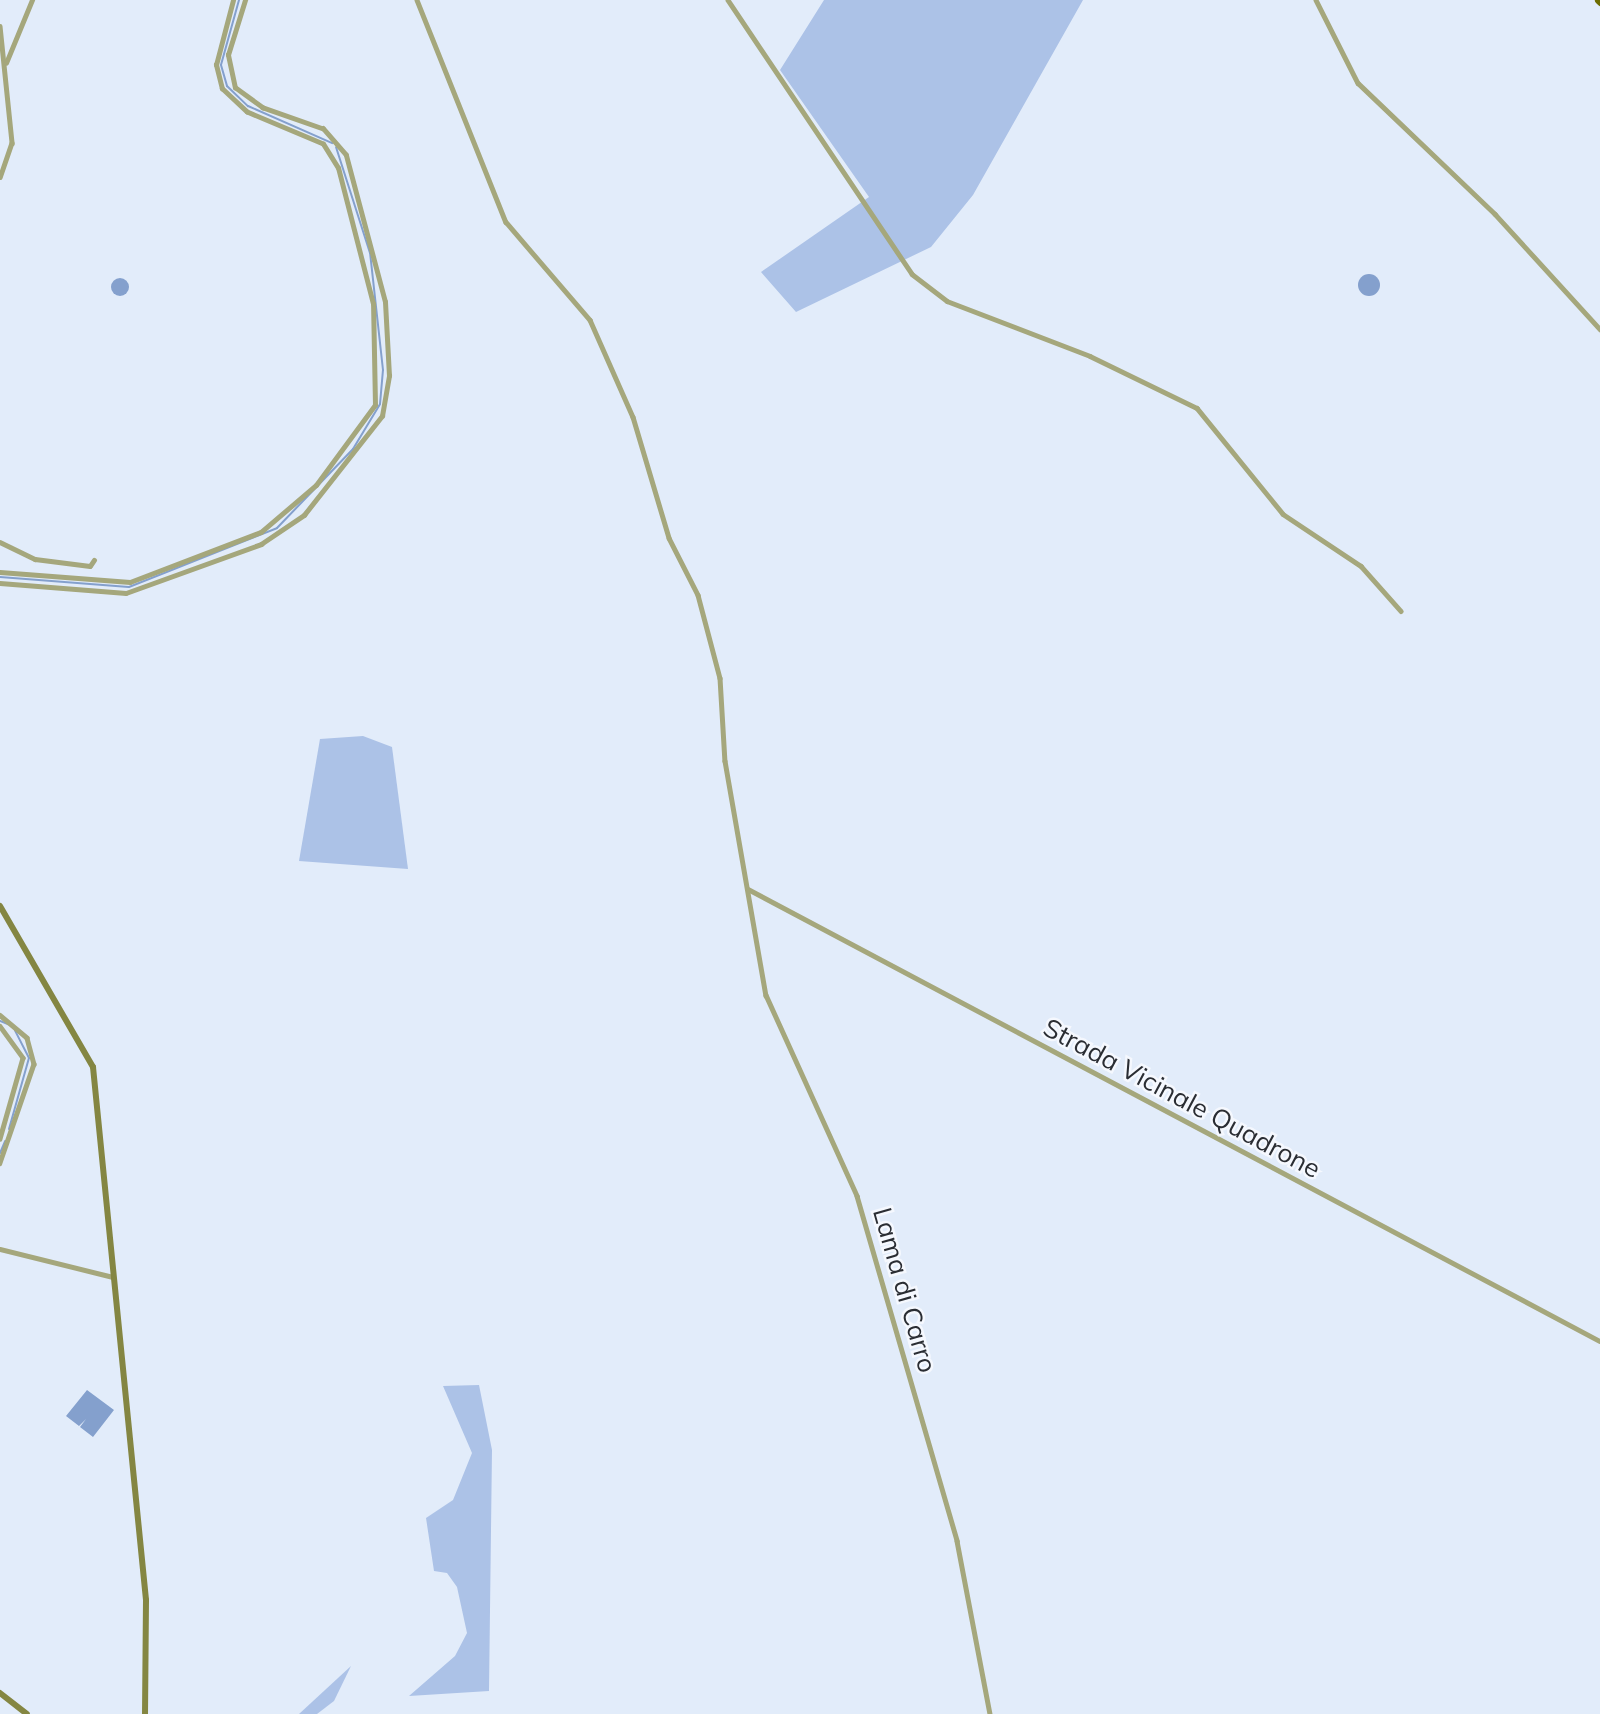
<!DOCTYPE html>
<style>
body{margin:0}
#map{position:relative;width:1600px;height:1714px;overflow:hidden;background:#e2ecfa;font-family:Mulish,sans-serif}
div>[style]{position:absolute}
.green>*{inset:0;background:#acc2e7}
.water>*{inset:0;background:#84a0cd}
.round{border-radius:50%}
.stream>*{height:2px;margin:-1px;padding:0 1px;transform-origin:1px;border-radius:1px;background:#84a0cd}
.minor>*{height:4.5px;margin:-2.25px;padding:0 2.25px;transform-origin:2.25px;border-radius:2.25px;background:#a5a77c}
.secondary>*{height:6px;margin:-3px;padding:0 3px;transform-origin:3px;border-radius:3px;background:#848642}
.primary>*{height:7px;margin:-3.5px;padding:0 3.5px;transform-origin:3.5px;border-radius:3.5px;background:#6d6d01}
span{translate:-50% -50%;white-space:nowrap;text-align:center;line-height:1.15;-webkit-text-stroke:5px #f5f8fe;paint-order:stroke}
.street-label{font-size:26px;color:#2a2d33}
</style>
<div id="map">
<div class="green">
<i style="clip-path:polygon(824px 0,1083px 0,973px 195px,931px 247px,796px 312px,761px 272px,869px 197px,780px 70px)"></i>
<i style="clip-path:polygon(363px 736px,392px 747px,408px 869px,299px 861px,320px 739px)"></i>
<i style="clip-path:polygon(479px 1385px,492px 1450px,489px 1691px,409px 1696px,455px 1656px,467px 1633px,457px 1587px,447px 1573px,434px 1571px,426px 1518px,453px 1500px,472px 1453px,443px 1386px)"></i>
<i style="clip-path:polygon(351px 1666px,334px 1701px,317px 1714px,299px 1714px)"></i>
</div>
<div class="water">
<i class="round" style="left:1358px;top:274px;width:22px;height:22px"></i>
<i class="round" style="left:111px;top:278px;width:18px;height:18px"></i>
<i style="clip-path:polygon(87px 1390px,114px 1410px,93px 1437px,80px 1427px,86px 1419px,79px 1426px,66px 1416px)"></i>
</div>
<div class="stream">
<i style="left:239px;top:0;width:67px;rotate:105.5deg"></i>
<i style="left:221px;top:65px;width:22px;rotate:74deg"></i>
<i style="left:227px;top:86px;width:29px;rotate:44deg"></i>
<i style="left:248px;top:106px;width:92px;rotate:23.8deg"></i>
<i style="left:0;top:577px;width:129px;rotate:4.4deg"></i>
<i style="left:129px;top:587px;width:159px;rotate:-21.7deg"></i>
<i style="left:277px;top:528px;width:110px;rotate:-46.1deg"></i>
<i style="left:353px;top:449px;width:52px;rotate:-59deg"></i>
<i style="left:380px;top:404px;width:34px;rotate:-85deg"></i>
<i style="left:383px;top:370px;width:118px;rotate:-96.3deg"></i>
<i style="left:370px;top:253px;width:111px;rotate:-107.8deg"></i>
<i style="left:0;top:1021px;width:9px;rotate:21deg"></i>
<i style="left:9px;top:1129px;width:74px;rotate:-74.3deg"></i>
<i style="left:29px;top:1058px;width:31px;rotate:-117deg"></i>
<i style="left:0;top:1153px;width:13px;rotate:-67deg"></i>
</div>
<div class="minor">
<i style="left:417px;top:0;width:239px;rotate:68.2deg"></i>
<i style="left:506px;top:222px;width:129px;rotate:49.4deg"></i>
<i style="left:590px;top:320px;width:106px;rotate:66.1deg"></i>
<i style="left:633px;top:417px;width:126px;rotate:73.4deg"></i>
<i style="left:669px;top:538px;width:64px;rotate:63deg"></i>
<i style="left:698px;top:595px;width:86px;rotate:75.2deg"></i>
<i style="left:720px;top:678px;width:83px;rotate:86.6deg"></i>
<i style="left:725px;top:761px;width:238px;rotate:80.1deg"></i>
<i style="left:766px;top:995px;width:221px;rotate:65.6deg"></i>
<i style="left:857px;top:1196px;width:359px;rotate:73.8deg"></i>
<i style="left:957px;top:1541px;width:176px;rotate:79.2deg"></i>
<i style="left:728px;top:0;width:330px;rotate:56.1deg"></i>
<i style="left:912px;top:274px;width:44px;rotate:37.6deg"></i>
<i style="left:947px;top:301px;width:153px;rotate:21deg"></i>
<i style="left:1090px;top:356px;width:119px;rotate:25.9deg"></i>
<i style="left:1197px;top:408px;width:136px;rotate:50.9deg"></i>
<i style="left:1283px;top:514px;width:94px;rotate:33.7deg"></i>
<i style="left:1361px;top:566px;width:60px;rotate:48.4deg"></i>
<i style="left:1316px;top:0;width:93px;rotate:63.2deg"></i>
<i style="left:1358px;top:83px;width:190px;rotate:43.7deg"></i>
<i style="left:1495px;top:214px;width:156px;rotate:47.6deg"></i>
<i style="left:0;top:26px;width:118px;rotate:84.1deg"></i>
<i style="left:12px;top:143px;width:36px;rotate:109deg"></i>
<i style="left:6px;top:63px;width:68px;rotate:-67.6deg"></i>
<i style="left:0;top:542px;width:39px;rotate:26deg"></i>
<i style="left:35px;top:559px;width:55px;rotate:7.3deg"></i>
<i style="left:90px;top:566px;width:7px;rotate:-56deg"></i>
<i style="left:0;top:572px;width:130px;rotate:4.4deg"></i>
<i style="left:130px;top:582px;width:140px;rotate:-20.9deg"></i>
<i style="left:261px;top:532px;width:72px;rotate:-40.5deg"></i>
<i style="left:316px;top:485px;width:99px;rotate:-53.6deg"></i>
<i style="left:375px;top:405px;width:101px;rotate:-91.1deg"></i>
<i style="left:373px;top:304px;width:140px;rotate:-104.4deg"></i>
<i style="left:338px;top:168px;width:28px;rotate:-122deg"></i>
<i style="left:323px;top:144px;width:82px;rotate:-157.2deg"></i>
<i style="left:247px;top:112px;width:34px;rotate:-137deg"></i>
<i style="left:222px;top:89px;width:25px;rotate:-104deg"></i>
<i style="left:216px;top:65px;width:67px;rotate:-75.3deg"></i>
<i style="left:0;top:583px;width:126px;rotate:4.5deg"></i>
<i style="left:126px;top:593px;width:144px;rotate:-19.9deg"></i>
<i style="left:261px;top:544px;width:52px;rotate:-34deg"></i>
<i style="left:304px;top:515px;width:126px;rotate:-51.8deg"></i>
<i style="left:382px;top:416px;width:41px;rotate:-80.1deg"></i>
<i style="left:389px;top:376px;width:74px;rotate:-93.1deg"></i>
<i style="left:385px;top:302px;width:152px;rotate:-104.9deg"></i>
<i style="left:346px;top:155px;width:35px;rotate:-131deg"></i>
<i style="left:323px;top:129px;width:64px;rotate:-160.7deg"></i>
<i style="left:263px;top:108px;width:34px;rotate:-144deg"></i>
<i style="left:235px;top:88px;width:34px;rotate:-102deg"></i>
<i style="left:228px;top:55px;width:58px;rotate:-72.8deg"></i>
<i style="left:748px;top:889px;width:964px;rotate:27.95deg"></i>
<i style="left:0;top:1015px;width:35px;rotate:40deg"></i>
<i style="left:27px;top:1038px;width:27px;rotate:75deg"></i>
<i style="left:34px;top:1064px;width:105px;rotate:109deg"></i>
<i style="left:0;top:1026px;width:39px;rotate:54deg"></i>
<i style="left:23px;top:1058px;width:84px;rotate:105.9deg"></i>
<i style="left:0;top:1249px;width:116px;rotate:13.9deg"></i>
</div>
<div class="secondary">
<i style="left:0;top:906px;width:186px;rotate:60deg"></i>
<i style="left:93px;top:1067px;width:536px;rotate:84.32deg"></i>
<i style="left:146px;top:1600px;width:114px;rotate:90.5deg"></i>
<i style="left:0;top:1693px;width:34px;rotate:38deg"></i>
</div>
<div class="primary">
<i style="left:1598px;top:0;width:3px;rotate:45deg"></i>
</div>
<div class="street-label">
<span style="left:1182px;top:1098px;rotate:28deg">Strada Vicinale Quadrone</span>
<span style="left:905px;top:1290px;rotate:74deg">Lama di Carro</span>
</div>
</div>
